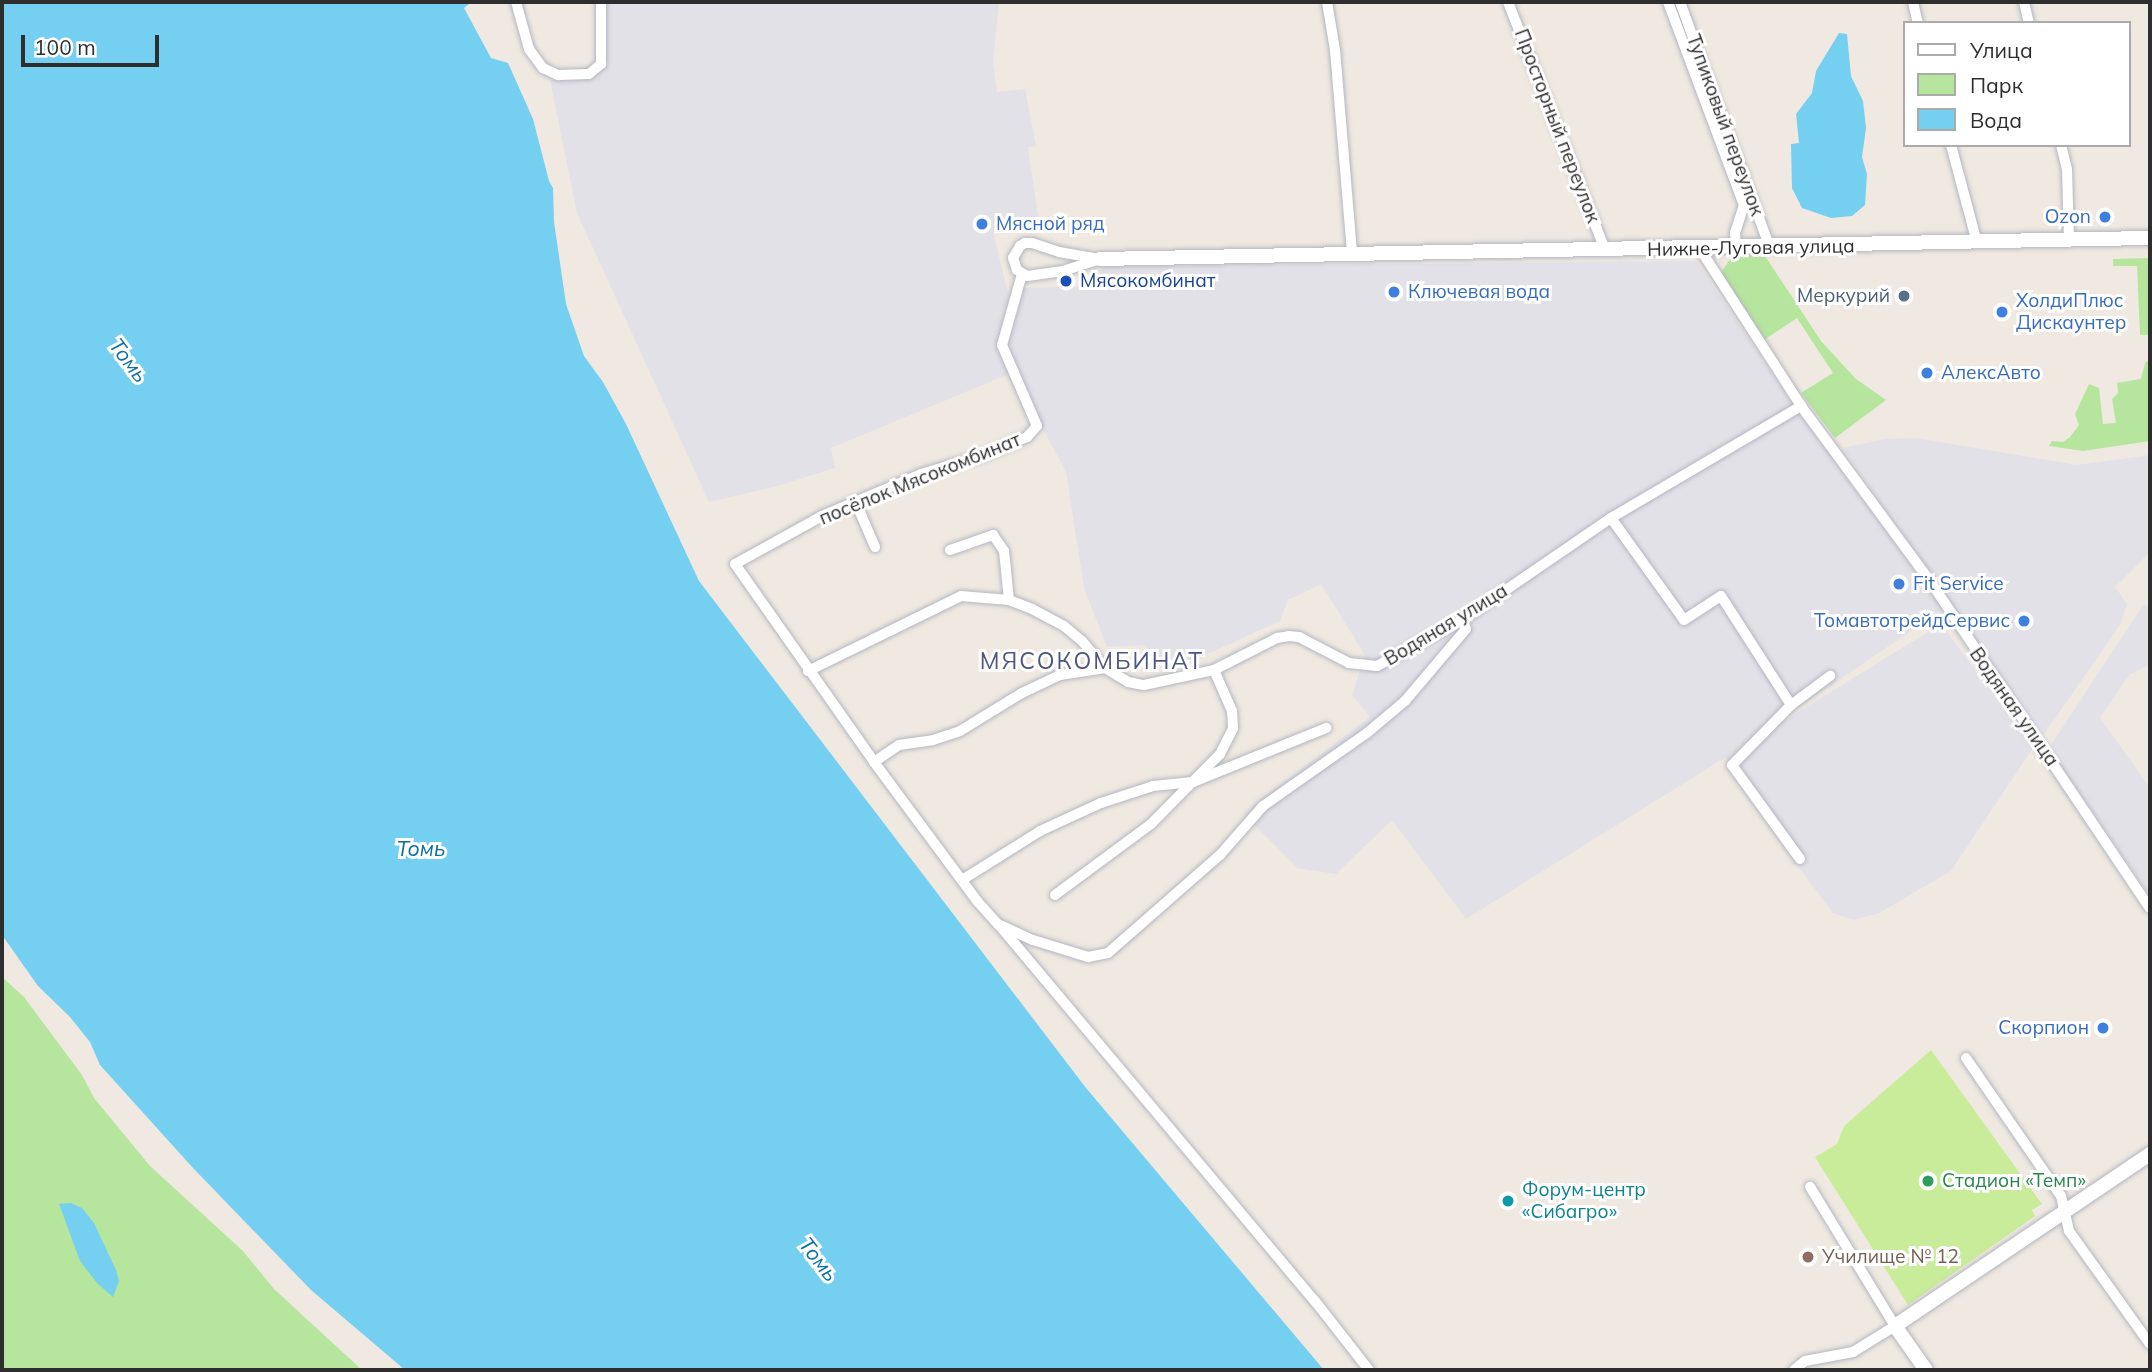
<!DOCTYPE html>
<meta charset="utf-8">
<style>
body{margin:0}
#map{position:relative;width:2152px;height:1372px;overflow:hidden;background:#efe9e1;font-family:Mulish,sans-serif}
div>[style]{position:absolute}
.industrial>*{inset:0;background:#e3e1e8}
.green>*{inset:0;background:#b6e59e}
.pitch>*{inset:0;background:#c9ec9a}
.water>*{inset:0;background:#75cff0}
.roads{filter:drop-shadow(0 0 2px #b4b7c1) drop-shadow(0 0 2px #b4b7c1)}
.minor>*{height:10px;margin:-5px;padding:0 5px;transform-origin:5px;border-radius:5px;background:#fff}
.tertiary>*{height:14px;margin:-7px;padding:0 7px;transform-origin:7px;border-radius:7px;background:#fff}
.dots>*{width:19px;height:19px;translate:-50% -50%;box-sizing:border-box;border:4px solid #fff;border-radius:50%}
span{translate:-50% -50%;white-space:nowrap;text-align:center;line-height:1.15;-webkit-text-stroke:6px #fff;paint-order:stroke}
.street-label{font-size:19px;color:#2e2e2e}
.shop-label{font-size:19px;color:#366cbe}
.right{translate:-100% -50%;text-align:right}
.left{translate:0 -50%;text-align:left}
.transit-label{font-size:19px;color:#164399}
.service-label{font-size:19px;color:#4e5e75}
.leisure-label{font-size:19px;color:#27864d}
.culture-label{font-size:19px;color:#0d838f}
.education-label{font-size:19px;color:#785e54}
.water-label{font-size:21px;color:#0d6fa3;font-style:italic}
.quarter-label{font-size:23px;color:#4d5680;letter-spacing:2px}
.frame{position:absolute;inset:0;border:4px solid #2e2e2e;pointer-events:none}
.legend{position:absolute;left:1903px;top:21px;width:228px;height:126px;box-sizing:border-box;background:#fff;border:2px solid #ababab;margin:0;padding:9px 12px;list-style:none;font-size:21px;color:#2e2e2e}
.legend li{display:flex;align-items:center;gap:14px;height:35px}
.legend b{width:35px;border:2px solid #ababab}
.scale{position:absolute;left:21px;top:35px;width:138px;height:32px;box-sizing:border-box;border:4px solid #2e2e2e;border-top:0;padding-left:9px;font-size:21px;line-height:24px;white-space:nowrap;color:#2e2e2e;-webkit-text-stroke:5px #fff;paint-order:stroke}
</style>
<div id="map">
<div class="industrial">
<i style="clip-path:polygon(604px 2px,999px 2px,993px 63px,997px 92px,1025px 89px,1036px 146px,1028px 147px,1040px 228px,993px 231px,1009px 297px,997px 346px,1009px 374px,831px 448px,835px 468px,774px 487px,709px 502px,577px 213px,550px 80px,591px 78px,606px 65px)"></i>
<i style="clip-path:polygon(1696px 261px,1796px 409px,1943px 609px,1732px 753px,1941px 624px,2033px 748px,1951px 871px,1879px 913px,1854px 920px,1833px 913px,1794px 861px,1726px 757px,1466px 919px,1392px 820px,1336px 874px,1297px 868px,1243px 813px,1370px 717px,1352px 695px,1365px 655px,1321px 584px,1288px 600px,1280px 621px,1170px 671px,1144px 645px,1107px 647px,1084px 588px,1066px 472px,1040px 423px,1007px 345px,1024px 288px,1087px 286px,1102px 267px)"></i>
<i style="clip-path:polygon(1916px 438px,2077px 465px,2150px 455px,2150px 552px,2115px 587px,2127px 604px,2120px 625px,2042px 737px,1843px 448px,1884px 439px)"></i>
<i style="clip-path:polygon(2144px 604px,2150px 608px,2150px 665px,2130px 674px,2100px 718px,2150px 788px,2150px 895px,2049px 748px)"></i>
</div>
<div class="green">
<i style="clip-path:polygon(1763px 253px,1821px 341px,1856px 379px,1886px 400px,1835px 438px,1801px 393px,1833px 373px,1797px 318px,1764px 340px,1721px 273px,1732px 256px)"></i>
<i style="clip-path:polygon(2150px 258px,2150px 335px,2140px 335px,2137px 266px,2113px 266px,2113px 259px)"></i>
<i style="clip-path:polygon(2150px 359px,2150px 441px,2083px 451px,2049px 446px,2052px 441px,2063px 442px,2070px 437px,2079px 425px,2075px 414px,2089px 384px,2099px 388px,2103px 424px,2116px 423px,2112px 399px,2118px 393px,2117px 383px,2141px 379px,2145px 363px)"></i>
<i style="clip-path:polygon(2px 977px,24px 997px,82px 1075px,94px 1098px,150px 1166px,243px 1251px,274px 1289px,362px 1370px,2px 1370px)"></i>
</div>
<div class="pitch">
<i style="clip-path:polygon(1931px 1050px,2042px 1204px,2032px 1210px,2035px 1216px,1908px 1305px,1815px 1157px,1837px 1144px,1844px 1126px)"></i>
</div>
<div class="water">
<i style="clip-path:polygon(2px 2px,467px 2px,469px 4px,464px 8px,491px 58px,508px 63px,533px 119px,549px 181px,553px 188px,554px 222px,566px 304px,584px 356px,603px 382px,626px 424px,699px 581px,1086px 1088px,1324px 1370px,405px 1370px,311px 1290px,193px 1168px,100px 1065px,90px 1042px,70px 1017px,38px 986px,2px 935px)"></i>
<i style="clip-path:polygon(1839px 33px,1847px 34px,1851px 76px,1863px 101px,1866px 128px,1862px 157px,1867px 174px,1865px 205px,1852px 216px,1831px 218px,1802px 208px,1792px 188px,1791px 144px,1799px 143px,1796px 114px,1812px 93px,1816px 71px)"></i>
<i style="clip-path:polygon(71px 1203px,82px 1208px,94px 1223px,116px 1270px,119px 1281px,113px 1297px,97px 1283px,80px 1261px,59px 1204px)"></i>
</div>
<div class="roads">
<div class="minor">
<i style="left:516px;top:2px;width:49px;rotate:74.5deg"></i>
<i style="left:529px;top:49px;width:24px;rotate:54deg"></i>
<i style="left:543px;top:68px;width:17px;rotate:25deg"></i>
<i style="left:558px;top:75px;width:31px;rotate:-2deg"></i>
<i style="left:589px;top:74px;width:16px;rotate:-40deg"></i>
<i style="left:601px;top:64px;width:62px;rotate:-90deg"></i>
<i style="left:1327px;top:2px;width:49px;rotate:80.5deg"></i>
<i style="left:1335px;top:50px;width:203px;rotate:85.2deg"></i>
<i style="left:1508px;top:2px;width:266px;rotate:68.6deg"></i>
<i style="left:1668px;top:2px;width:217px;rotate:69.5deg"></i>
<i style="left:1744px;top:205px;width:29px;rotate:108deg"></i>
<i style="left:1735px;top:233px;width:16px;rotate:86deg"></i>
<i style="left:1680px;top:2px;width:262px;rotate:69.9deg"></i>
<i style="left:1913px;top:2px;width:22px;rotate:77deg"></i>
<i style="left:2024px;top:2px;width:22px;rotate:77deg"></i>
<i style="left:1951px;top:145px;width:101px;rotate:75.1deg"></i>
<i style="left:2061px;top:145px;width:25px;rotate:76deg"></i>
<i style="left:2067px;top:169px;width:71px;rotate:88.4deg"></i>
<i style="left:1025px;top:243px;width:7px"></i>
<i style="left:1032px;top:243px;width:28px;rotate:18deg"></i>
<i style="left:1059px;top:252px;width:42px;rotate:9.7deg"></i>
<i style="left:1100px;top:259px;width:39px;rotate:162deg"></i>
<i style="left:1063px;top:271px;width:36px;rotate:172deg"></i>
<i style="left:1027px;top:276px;width:12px;rotate:-149deg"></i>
<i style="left:1017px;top:270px;width:13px;rotate:-108deg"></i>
<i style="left:1013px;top:258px;width:14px;rotate:-60deg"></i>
<i style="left:1020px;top:246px;width:6px;rotate:-31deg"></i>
<i style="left:1700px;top:249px;width:187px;rotate:57.2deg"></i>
<i style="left:1801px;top:406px;width:217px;rotate:53.6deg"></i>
<i style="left:1930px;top:581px;width:394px;rotate:56.1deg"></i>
<i style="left:1022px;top:274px;width:74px;rotate:105.7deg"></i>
<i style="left:1002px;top:345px;width:88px;rotate:66.6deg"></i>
<i style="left:1037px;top:426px;width:15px;rotate:132deg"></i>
<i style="left:1027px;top:437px;width:46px;rotate:156.8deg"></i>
<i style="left:985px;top:455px;width:67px;rotate:163.5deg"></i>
<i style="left:921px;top:474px;width:108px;rotate:157deg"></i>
<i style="left:822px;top:516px;width:99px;rotate:151.1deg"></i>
<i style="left:735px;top:564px;width:242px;rotate:54.9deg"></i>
<i style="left:874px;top:762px;width:174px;rotate:53.4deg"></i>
<i style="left:978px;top:902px;width:30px;rotate:48deg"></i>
<i style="left:998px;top:924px;width:38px;rotate:25deg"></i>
<i style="left:1033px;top:940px;width:58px;rotate:17.2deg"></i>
<i style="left:1088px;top:957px;width:20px;rotate:-11deg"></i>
<i style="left:1108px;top:953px;width:149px;rotate:-41.2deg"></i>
<i style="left:1220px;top:855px;width:65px;rotate:-48.7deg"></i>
<i style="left:1263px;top:806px;width:127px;rotate:-35.1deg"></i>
<i style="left:1367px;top:733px;width:50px;rotate:-40.1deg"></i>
<i style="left:1405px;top:701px;width:94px;rotate:-49.7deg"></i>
<i style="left:1466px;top:629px;width:10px;rotate:-114deg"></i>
<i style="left:856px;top:503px;width:48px;rotate:66.6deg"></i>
<i style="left:1611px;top:518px;width:125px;rotate:54.4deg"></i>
<i style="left:1684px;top:620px;width:44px;rotate:-33deg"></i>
<i style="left:1721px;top:596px;width:130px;rotate:57.3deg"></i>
<i style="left:1791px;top:705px;width:49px;rotate:-36.6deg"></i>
<i style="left:950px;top:550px;width:46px;rotate:-19.2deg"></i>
<i style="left:993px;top:535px;width:19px;rotate:55deg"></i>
<i style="left:1004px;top:551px;width:49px;rotate:84.2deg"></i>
<i style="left:808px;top:671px;width:170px;rotate:-26.1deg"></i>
<i style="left:961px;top:596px;width:48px;rotate:4.8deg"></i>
<i style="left:1009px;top:600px;width:25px;rotate:21deg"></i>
<i style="left:1032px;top:609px;width:36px;rotate:28deg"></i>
<i style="left:1064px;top:626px;width:23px;rotate:40deg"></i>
<i style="left:1082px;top:641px;width:35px;rotate:50deg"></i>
<i style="left:1791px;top:705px;width:84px;rotate:134.5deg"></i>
<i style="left:1732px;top:765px;width:116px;rotate:54.1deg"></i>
<i style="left:874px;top:762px;width:30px;rotate:-34deg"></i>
<i style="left:899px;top:745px;width:34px;rotate:-8deg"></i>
<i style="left:933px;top:740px;width:28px;rotate:-18deg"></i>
<i style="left:960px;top:731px;width:73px;rotate:-31.5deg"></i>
<i style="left:1022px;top:693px;width:42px;rotate:-25.3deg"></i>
<i style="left:1060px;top:675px;width:46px;rotate:-8.8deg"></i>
<i style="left:1105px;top:668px;width:27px;rotate:31deg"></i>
<i style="left:1128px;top:682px;width:16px;rotate:11deg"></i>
<i style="left:1144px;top:685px;width:72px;rotate:-12.1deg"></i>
<i style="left:1214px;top:670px;width:71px;rotate:-26.9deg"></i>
<i style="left:1277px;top:638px;width:12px;rotate:-9deg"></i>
<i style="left:1289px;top:636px;width:10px;rotate:6deg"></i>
<i style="left:1299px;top:637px;width:56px;rotate:27.5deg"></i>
<i style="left:1349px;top:663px;width:28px;rotate:6deg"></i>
<i style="left:1377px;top:666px;width:97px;rotate:-28.4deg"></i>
<i style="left:1462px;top:620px;width:181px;rotate:-34.4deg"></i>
<i style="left:1611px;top:518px;width:221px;rotate:-30.5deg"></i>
<i style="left:962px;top:880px;width:92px;rotate:-32.1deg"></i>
<i style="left:1040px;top:831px;width:67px;rotate:-24.7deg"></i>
<i style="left:1101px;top:803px;width:55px;rotate:-18.1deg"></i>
<i style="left:1153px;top:786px;width:40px;rotate:-5.7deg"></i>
<i style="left:1193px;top:782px;width:144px;rotate:-22.1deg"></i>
<i style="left:1055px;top:895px;width:119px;rotate:-36.5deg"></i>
<i style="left:1151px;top:824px;width:98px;rotate:-45.4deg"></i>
<i style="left:1220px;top:754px;width:29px;rotate:-63deg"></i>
<i style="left:1233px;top:728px;width:17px;rotate:-93deg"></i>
<i style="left:1232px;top:711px;width:45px;rotate:-113.7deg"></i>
<i style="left:1000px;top:926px;width:490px;rotate:50deg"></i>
<i style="left:1315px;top:1301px;width:88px;rotate:52deg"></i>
<i style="left:1966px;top:1058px;width:168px;rotate:55.5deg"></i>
<i style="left:2061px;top:1196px;width:36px;rotate:77deg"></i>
<i style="left:2069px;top:1231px;width:139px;rotate:54.4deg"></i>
<i style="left:1794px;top:1370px;width:14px;rotate:-39deg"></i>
<i style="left:1805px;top:1361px;width:49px;rotate:-10.6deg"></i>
<i style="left:1853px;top:1352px;width:49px;rotate:-31.8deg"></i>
<i style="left:1895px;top:1326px;width:163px;rotate:-121.4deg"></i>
</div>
<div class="tertiary">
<i style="left:1100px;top:259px;width:1050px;rotate:-1.15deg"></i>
<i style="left:1926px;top:1370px;width:54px;rotate:-125.2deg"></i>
<i style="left:1895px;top:1326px;width:308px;rotate:-34deg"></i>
</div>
</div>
<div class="dots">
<i style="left:2105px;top:217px;background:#3f7fe0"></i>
<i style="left:982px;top:224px;background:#3f7fe0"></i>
<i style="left:1066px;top:281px;background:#1a4fb4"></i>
<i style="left:1394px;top:292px;background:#3f7fe0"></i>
<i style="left:1904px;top:296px;background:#5c6f8a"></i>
<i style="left:2002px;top:312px;background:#3f7fe0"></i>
<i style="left:1927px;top:373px;background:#3f7fe0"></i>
<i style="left:1899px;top:584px;background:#3f7fe0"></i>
<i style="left:2024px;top:621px;background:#3f7fe0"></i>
<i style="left:2103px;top:1028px;background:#3f7fe0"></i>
<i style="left:1928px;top:1181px;background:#2e9e5b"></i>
<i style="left:1508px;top:1201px;background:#0f9aa8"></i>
<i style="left:1808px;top:1257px;background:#8d6e63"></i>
</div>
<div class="street-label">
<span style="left:1725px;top:125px;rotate:70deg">Тупиковый переулок</span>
<span style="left:1557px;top:126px;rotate:69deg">Просторный переулок</span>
<span style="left:1751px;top:248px;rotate:-1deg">Нижне-Луговая улица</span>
<span style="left:920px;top:479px;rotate:-22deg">посёлок Мясокомбинат</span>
<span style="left:1446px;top:625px;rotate:-31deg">Водяная улица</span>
<span style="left:2014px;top:707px;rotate:55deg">Водяная улица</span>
</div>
<div class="shop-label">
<span class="right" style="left:2091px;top:217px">Ozon</span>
<span class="left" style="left:996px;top:224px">Мясной ряд</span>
<span class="left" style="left:1408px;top:292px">Ключевая вода</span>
<span class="left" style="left:2016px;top:312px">ХолдиПлюс<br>Дискаунтер</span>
<span class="left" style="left:1941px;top:373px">АлексАвто</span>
<span class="left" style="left:1913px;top:584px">Fit Service</span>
<span class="right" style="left:2010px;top:621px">ТомавтотрейдСервис</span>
<span class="right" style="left:2089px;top:1028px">Скорпион</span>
</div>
<div class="transit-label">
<span class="left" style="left:1080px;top:281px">Мясокомбинат</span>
</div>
<div class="service-label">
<span class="right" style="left:1890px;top:296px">Меркурий</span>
</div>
<div class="leisure-label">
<span class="left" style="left:1942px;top:1181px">Стадион «Темп»</span>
</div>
<div class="culture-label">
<span class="left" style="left:1522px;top:1201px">Форум-центр<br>«Сибагро»</span>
</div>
<div class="education-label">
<span class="left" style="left:1822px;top:1257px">Училище № 12</span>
</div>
<div class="water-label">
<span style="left:129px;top:360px;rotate:53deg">Томь</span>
<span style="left:421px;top:848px">Томь</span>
<span style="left:819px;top:1259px;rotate:52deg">Томь</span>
</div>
<div class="quarter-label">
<span style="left:1092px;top:661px">МЯСОКОМБИНАТ</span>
</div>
<div class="frame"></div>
<ul class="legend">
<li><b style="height:9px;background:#fff"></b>Улица</li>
<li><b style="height:19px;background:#b6e59e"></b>Парк</li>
<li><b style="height:19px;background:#75cff0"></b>Вода</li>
</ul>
<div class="scale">100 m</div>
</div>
